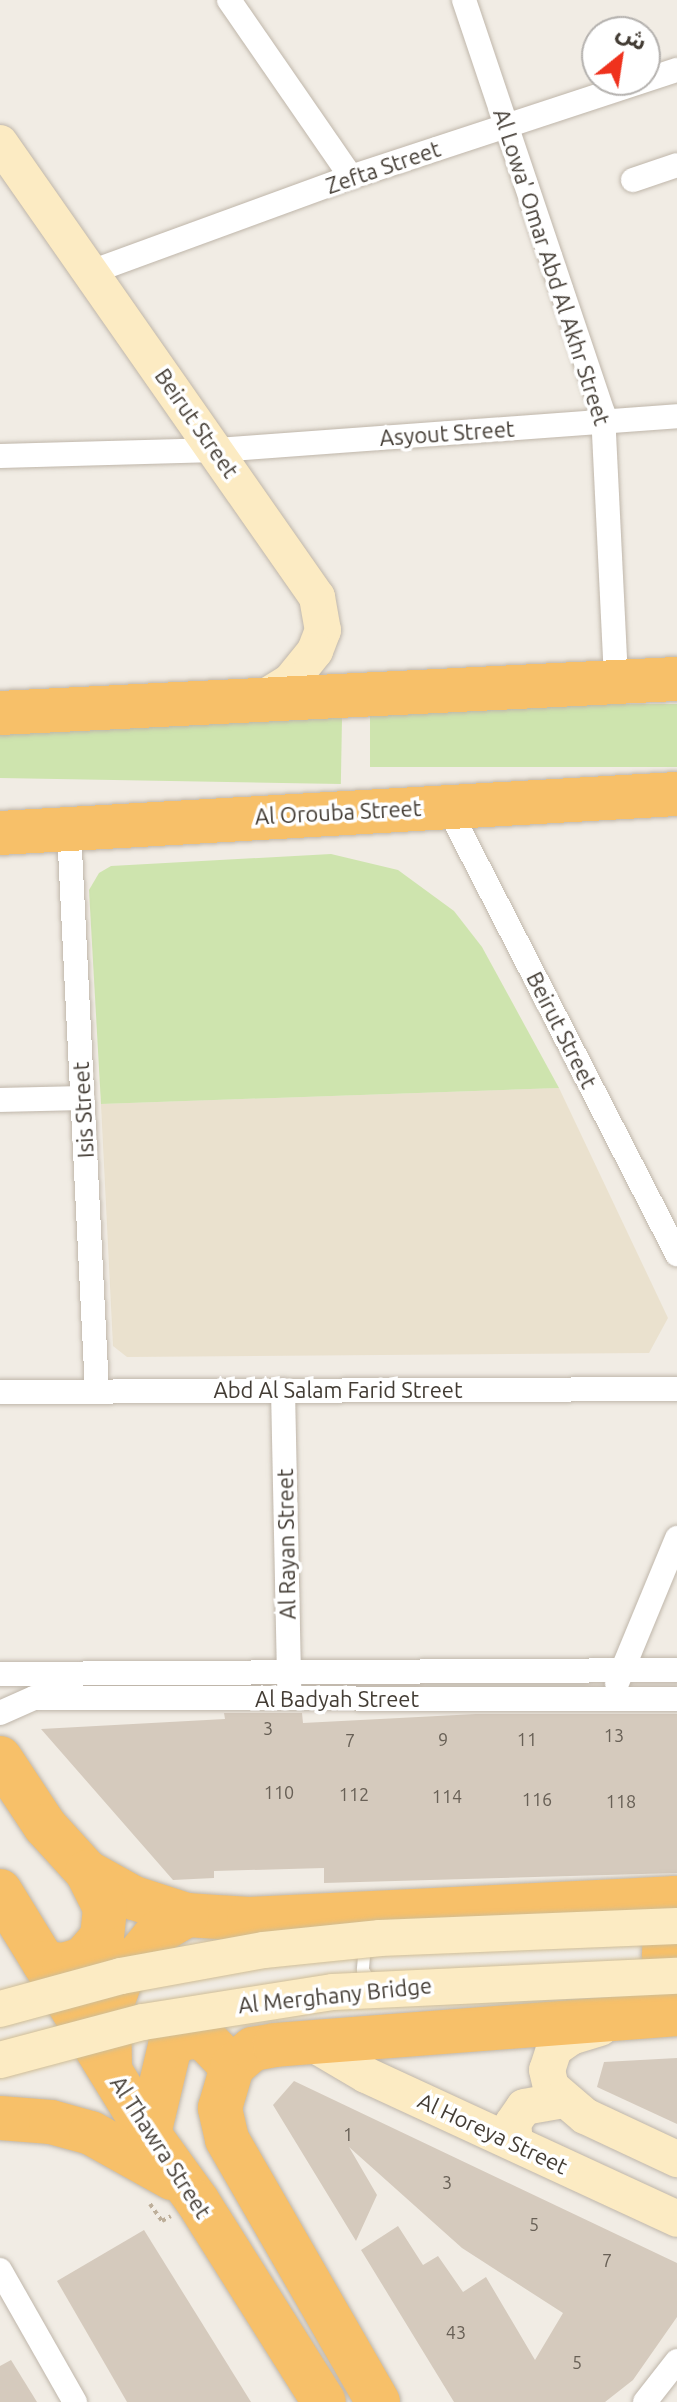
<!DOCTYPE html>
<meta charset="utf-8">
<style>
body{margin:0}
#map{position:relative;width:677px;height:2402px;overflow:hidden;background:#f1ece4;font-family:Ubuntu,"Noto Sans Arabic",sans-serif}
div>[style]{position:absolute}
.education>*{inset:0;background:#eae1ce}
.green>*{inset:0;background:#cee4ae;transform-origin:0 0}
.building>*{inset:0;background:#d5cabd}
.path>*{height:4px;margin-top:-2px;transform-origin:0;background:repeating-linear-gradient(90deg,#bdae99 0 4px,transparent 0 8px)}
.roads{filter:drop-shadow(0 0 2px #bfb6aa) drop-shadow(0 0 2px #bfb6aa)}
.lane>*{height:12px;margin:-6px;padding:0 6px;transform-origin:6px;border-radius:6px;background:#fff}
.street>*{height:24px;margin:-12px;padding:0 12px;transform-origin:12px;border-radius:12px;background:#fff}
.secondary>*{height:36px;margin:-18px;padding:0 18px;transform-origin:18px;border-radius:18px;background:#fcebc3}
.highway>*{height:44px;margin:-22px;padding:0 22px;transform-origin:22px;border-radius:22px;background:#f7c069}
.bridges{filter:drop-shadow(0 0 2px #cfbd96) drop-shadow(0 0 2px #cfbd96)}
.secondary-bridge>*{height:36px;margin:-18px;padding:0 18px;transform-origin:18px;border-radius:18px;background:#fcebc3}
span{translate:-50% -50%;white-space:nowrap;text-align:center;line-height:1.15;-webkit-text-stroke:7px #fff;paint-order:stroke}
.number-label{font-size:18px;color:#686056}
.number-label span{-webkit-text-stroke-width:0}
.street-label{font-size:22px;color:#433c34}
.north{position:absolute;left:581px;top:16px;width:80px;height:80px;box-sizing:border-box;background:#fff;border:2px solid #b4b1ae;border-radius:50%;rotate:30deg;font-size:22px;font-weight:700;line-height:32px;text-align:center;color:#433c34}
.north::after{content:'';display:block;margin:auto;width:28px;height:36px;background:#ef321d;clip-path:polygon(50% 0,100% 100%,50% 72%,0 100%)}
</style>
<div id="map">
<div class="education">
<i style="clip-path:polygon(559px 1088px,668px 1318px,649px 1353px,127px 1357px,113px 1346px,101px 1104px)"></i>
</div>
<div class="green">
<i style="left:677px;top:704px;width:63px;height:307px;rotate:90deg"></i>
<i style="left:342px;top:718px;width:66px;height:343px;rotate:91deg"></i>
<i style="clip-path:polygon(331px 854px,398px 870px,454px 911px,482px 947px,559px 1088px,101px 1104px,89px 890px,99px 873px,111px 866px)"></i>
</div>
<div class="building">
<i style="clip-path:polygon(224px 1713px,302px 1713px,303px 1723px,476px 1714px,677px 1714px,677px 1873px,324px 1883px,324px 1868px,214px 1871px,214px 1878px,173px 1880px,41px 1729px,225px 1719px)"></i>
<i style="clip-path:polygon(677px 2058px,677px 2124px,597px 2087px,604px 2062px)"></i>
<i style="clip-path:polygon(294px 2081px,677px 2263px,677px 2317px,633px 2380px,605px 2402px,454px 2402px,361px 2250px,398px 2226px,423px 2265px,438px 2256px,463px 2292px,486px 2277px,535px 2360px,563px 2313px,462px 2248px,349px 2147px,377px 2195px,356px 2241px,273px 2105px)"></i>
<i style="clip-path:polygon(144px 2230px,251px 2402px,127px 2402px,57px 2281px)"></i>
<i style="clip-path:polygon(11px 2360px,37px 2402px,0 2402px,0 2366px)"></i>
</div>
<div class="path">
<i style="left:150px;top:2204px;width:21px;rotate:55deg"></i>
<i style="left:162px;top:2221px;width:10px;rotate:-29deg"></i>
</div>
<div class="roads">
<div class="lane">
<i style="left:365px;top:1945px;width:25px;rotate:95deg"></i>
<i style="left:363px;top:1970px;width:16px;rotate:60deg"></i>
</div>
<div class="street">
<i style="left:229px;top:0;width:215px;rotate:55.4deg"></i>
<i style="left:464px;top:0;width:436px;rotate:71.4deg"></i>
<i style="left:603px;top:413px;width:269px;rotate:87.2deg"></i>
<i style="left:633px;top:180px;width:46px;rotate:-18.8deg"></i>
<i style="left:91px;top:272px;width:277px;rotate:-20.1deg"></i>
<i style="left:351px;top:177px;width:343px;rotate:-18.2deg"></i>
<i style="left:0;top:456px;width:217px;rotate:-1.6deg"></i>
<i style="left:217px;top:450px;width:461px;rotate:-4.2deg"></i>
<i style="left:447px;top:806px;width:504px;rotate:62.82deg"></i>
<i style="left:69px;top:830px;width:561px;rotate:87.14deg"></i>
<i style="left:0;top:1100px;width:82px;rotate:-1.4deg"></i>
<i style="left:283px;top:1390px;width:297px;rotate:88.8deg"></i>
<i style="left:0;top:1392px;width:677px;rotate:-0.25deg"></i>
<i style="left:0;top:1674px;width:677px;rotate:-0.34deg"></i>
<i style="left:617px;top:1683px;width:157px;rotate:-67.5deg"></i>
<i style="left:0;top:1713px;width:37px;rotate:-24deg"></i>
<i style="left:34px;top:1698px;width:643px;rotate:0.09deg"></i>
<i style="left:0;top:2270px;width:152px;rotate:60.4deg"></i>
<i style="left:645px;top:2402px;width:52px;rotate:-52deg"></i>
</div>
<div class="secondary">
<i style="left:0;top:143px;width:554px;rotate:55.08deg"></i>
<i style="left:317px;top:597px;width:34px;rotate:80deg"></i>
<i style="left:323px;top:630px;width:22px;rotate:111deg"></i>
<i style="left:315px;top:651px;width:38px;rotate:129deg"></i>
<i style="left:291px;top:681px;width:36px;rotate:148deg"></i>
<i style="left:600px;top:2028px;width:30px;rotate:163deg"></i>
<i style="left:571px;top:2037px;width:21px;rotate:145deg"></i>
<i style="left:554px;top:2049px;width:22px;rotate:108deg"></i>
<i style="left:547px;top:2070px;width:17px;rotate:77deg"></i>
<i style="left:551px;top:2087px;width:45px;rotate:40.5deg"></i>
<i style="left:585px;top:2116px;width:102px;rotate:25.1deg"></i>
<i style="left:310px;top:2042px;width:65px;rotate:30.5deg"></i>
<i style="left:366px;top:2075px;width:343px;rotate:24.8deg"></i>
<i style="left:515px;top:2142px;width:19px;rotate:-96deg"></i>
<i style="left:513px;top:2123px;width:19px;rotate:-55deg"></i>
<i style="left:524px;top:2107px;width:39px;rotate:-10deg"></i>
</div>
<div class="highway">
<i style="left:0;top:713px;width:678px;rotate:-2.88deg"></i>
<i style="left:0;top:833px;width:678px;rotate:-3.3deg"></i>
<i style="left:0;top:1758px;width:82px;rotate:56.5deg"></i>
<i style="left:45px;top:1826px;width:62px;rotate:47.6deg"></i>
<i style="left:87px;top:1872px;width:54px;rotate:29deg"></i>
<i style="left:134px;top:1898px;width:56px;rotate:17.8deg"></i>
<i style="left:187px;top:1915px;width:62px;rotate:3.7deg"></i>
<i style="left:249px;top:1919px;width:429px;rotate:-2.8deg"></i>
<i style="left:0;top:1891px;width:285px;rotate:58.5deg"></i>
<i style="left:149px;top:2134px;width:84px;rotate:54.2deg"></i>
<i style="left:198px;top:2202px;width:236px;rotate:57.8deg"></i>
<i style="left:675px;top:1898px;width:30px;rotate:110deg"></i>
<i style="left:665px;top:1926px;width:30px;rotate:92deg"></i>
<i style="left:664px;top:1956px;width:39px;rotate:71deg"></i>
<i style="left:44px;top:1963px;width:20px;rotate:6deg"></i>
<i style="left:64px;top:1965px;width:20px;rotate:-18deg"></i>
<i style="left:83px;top:1959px;width:29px;rotate:-49deg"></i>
<i style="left:102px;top:1937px;width:29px;rotate:-84deg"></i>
<i style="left:105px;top:1908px;width:40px;rotate:-116.6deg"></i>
<i style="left:110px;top:2068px;width:56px;rotate:-91deg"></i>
<i style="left:109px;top:2012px;width:38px;rotate:-70deg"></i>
<i style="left:122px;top:1976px;width:55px;rotate:-50.9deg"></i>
<i style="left:157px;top:1933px;width:35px;rotate:-31deg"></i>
<i style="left:0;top:2118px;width:51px;rotate:4.5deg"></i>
<i style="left:51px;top:2122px;width:41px;rotate:15.4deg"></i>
<i style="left:91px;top:2133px;width:93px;rotate:29.1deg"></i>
<i style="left:149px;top:2134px;width:90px;rotate:-76.6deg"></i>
<i style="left:170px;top:2046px;width:18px;rotate:-29deg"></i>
<i style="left:186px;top:2037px;width:18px;rotate:3deg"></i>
<i style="left:204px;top:2038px;width:40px;rotate:46deg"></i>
<i style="left:378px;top:2402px;width:303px;rotate:-119.9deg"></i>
<i style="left:227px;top:2139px;width:32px;rotate:-103deg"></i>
<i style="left:220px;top:2108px;width:43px;rotate:-73.7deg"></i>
<i style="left:232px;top:2067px;width:28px;rotate:-41deg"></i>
<i style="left:253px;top:2049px;width:22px;rotate:-10deg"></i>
<i style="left:275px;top:2045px;width:403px;rotate:-4.4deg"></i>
</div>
</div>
<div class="bridges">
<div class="secondary-bridge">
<i style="left:0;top:2009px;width:125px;rotate:-15.3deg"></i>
<i style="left:121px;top:1976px;width:145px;rotate:-10.3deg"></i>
<i style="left:264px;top:1950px;width:117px;rotate:-5.9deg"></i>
<i style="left:380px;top:1938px;width:297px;rotate:-2.3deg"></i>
<i style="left:0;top:2060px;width:148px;rotate:-14.9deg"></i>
<i style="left:143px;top:2022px;width:192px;rotate:-9deg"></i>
<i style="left:333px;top:1992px;width:344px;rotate:-2.7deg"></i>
</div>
</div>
<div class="number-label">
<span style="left:268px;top:1728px">3</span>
<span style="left:614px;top:1735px">13</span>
<span style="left:443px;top:1739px">9</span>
<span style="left:527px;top:1739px">11</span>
<span style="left:350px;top:1740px">7</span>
<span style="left:279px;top:1792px">110</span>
<span style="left:354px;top:1794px">112</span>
<span style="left:447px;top:1796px">114</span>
<span style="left:537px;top:1799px">116</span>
<span style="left:621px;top:1801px">118</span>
<span style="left:348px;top:2134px">1</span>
<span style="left:447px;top:2182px">3</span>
<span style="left:534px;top:2224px">5</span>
<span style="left:607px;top:2260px">7</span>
<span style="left:456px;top:2332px">43</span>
<span style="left:577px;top:2362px">5</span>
</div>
<div class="street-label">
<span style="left:383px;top:167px;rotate:-19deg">Zefta Street</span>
<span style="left:552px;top:267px;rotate:72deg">Al Lowa' Omar Abd Al Akhr Street</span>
<span style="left:197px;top:423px;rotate:55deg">Beirut Street</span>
<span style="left:447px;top:433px;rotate:-4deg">Asyout Street</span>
<span style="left:338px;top:812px;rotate:-3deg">Al Orouba Street</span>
<span style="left:562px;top:1030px;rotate:63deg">Beirut Street</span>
<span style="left:83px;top:1110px;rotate:-93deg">Isis Street</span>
<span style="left:338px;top:1390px">Abd Al Salam Farid Street</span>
<span style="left:286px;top:1544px;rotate:-91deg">Al Rayan Street</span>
<span style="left:337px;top:1699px">Al Badyah Street</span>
<span style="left:335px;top:1995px;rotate:-6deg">Al Merghany Bridge</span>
<span style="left:493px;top:2133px;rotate:25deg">Al Horeya Street</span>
<span style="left:161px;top:2147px;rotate:57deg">Al Thawra Street</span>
</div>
<div class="north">ش</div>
</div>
